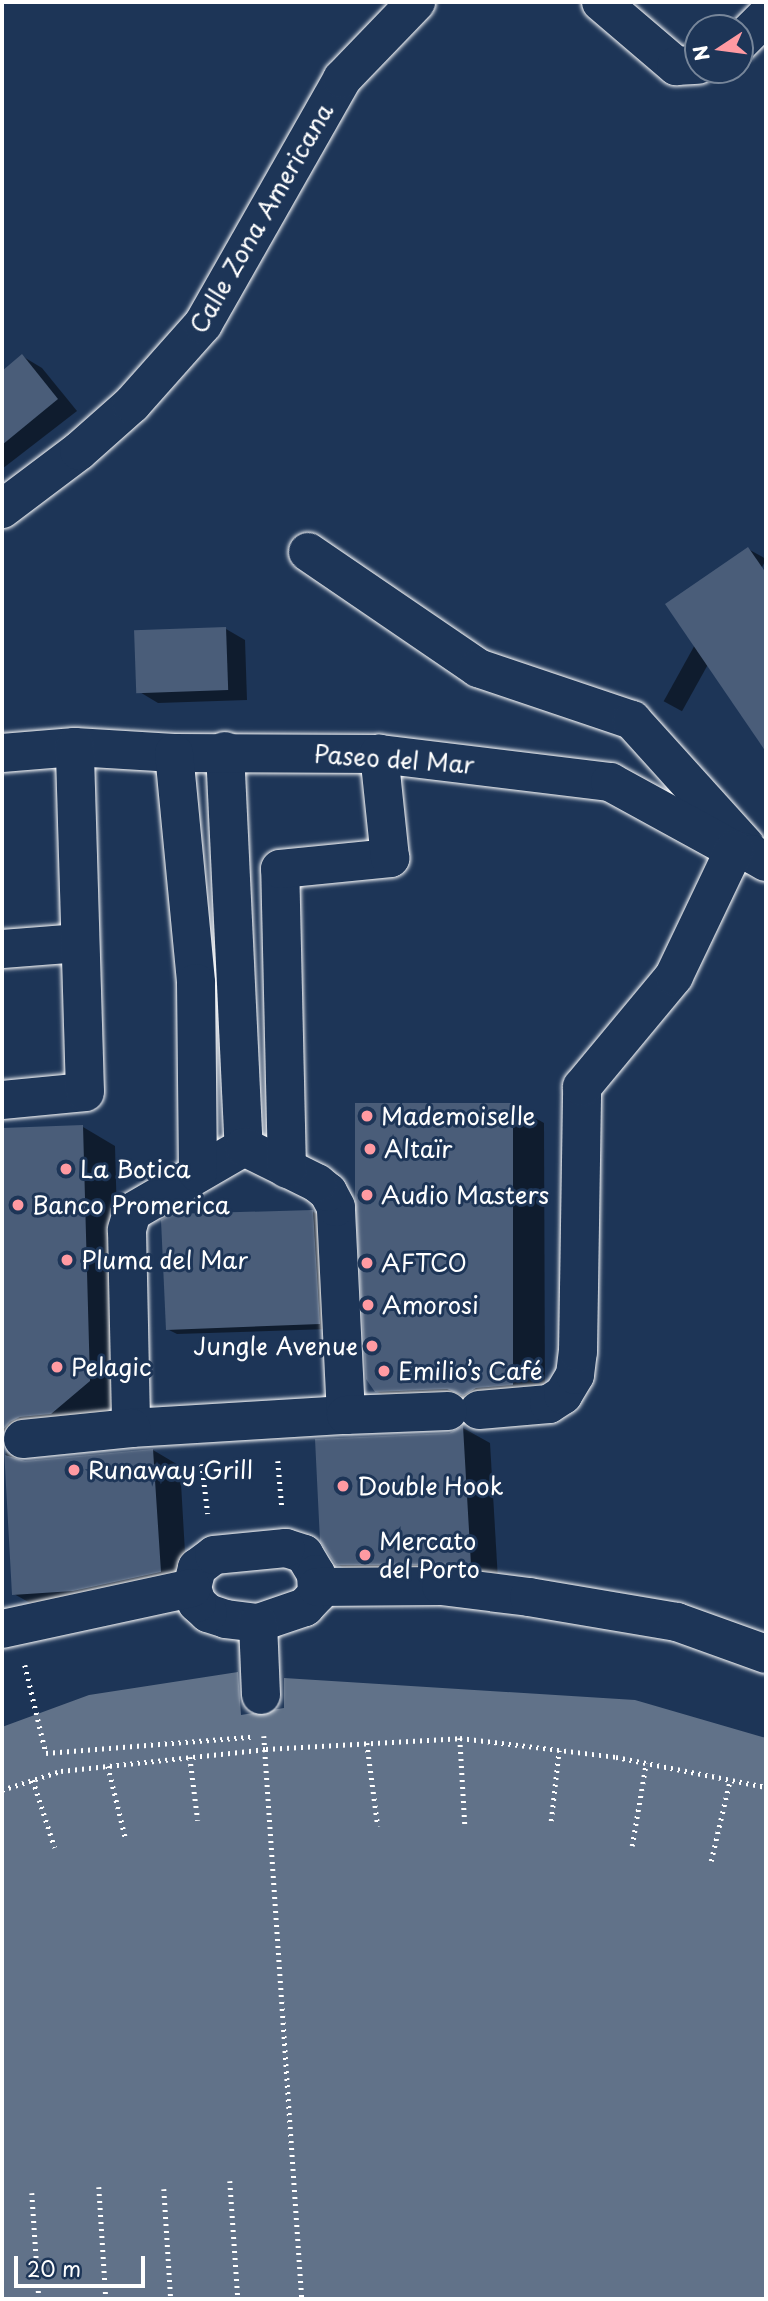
<!DOCTYPE html>
<meta charset="utf-8">
<style>
body{margin:0}
#map{position:relative;width:768px;height:2301px;overflow:hidden;background:#1d3557;font-family:"Playpen Sans",sans-serif}
div>[style]{position:absolute}
.water>*{inset:0;background:#617289}
.shadow>*{inset:0;background:#0007;transform-origin:0 0}
.building>*{inset:0;background:#4a5d79;transform-origin:0 0}
.path>*{height:4.5px;margin-top:-2.25px;transform-origin:0;background:repeating-linear-gradient(90deg,#fff 0 2px,transparent 0 7px)}
.roads{filter:drop-shadow(0 0 2px #fff) drop-shadow(0 0 2px #fff)}
.minor>*{height:38px;margin:-19px;padding:0 19px;transform-origin:19px;border-radius:19px;background:#1d3557}
.dots>*{width:19px;height:19px;translate:-50% -50%;box-sizing:border-box;border:4px solid #1d3557;border-radius:50%}
span{translate:-50% -50%;white-space:nowrap;text-align:center;line-height:1.15;-webkit-text-stroke:6px #1d3557;paint-order:stroke}
.street-label{font-size:24px;color:#fff}
.poi-label{font-size:24px;color:#fff}
.left{translate:0 -50%;text-align:left}
.right{translate:-100% -50%;text-align:right}
.frame{position:absolute;inset:0;border:4px solid #fff;pointer-events:none}
.north{position:absolute;left:684px;top:14px;width:70px;height:70px;box-sizing:border-box;background:#1d3557;border:2px solid #77869a;border-radius:50%;rotate:257deg;font-size:19px;font-weight:700;line-height:28px;text-align:center;color:#fff}
.north::after{content:'';display:block;margin:auto;width:24px;height:32px;background:#ff9aa2;clip-path:polygon(50% 0,100% 100%,50% 72%,0 100%)}
.scale{position:absolute;left:14px;top:2256px;width:131px;height:32px;box-sizing:border-box;border:4px solid #fff;border-top:0;padding-left:9px;font-size:21px;line-height:24px;white-space:nowrap;color:#fff;-webkit-text-stroke:5px #1d3557;paint-order:stroke}
</style>
<div id="map">
<div class="water">
<i style="clip-path:polygon(238px 1672px,241px 1715px,284px 1708px,284px 1678px,635px 1700px,766px 1738px,766px 2299px,2px 2299px,2px 1727px,89px 1695px)"></i>
</div>
<div class="shadow">
<i style="clip-path:polygon(22px 356px,42px 368px,77px 411px,2px 469px,2px 373px)"></i>
<i style="left:748px;top:549px;width:21px;height:174px;rotate:29deg"></i>
<i style="clip-path:polygon(226px 629px,245px 640px,247px 700px,158px 703px,138px 691px)"></i>
<i style="clip-path:polygon(512px 1105px,544px 1123px,545px 1403px,409px 1410px,376px 1391px)"></i>
<i style="clip-path:polygon(83px 1127px,115px 1146px,122px 1399px,84px 1432px,2px 1431px,2px 1129px)"></i>
<i style="clip-path:polygon(312px 1211px,322px 1217px,329px 1329px,177px 1334px,167px 1329px)"></i>
<i style="clip-path:polygon(463px 1428px,490px 1443px,498px 1580px,365px 1580px,337px 1564px,449px 1435px)"></i>
<i style="clip-path:polygon(153px 1450px,180px 1466px,187px 1587px,41px 1609px,14px 1594px,6px 1452px,23px 1462px)"></i>
</div>
<div class="building">
<i style="clip-path:polygon(22px 354px,58px 399px,2px 445px,2px 371px)"></i>
<i style="clip-path:polygon(748px 547px,766px 573px,766px 752px,665px 604px)"></i>
<i style="left:226px;top:627px;width:63px;height:92px;rotate:88deg"></i>
<i style="clip-path:polygon(355px 1103px,513px 1103px,513px 1385px,476px 1388px,463px 1396px,447px 1389px,375px 1392px,366px 1379px,355px 1197px)"></i>
<i style="clip-path:polygon(83px 1125px,90px 1381px,51px 1414px,20px 1417px,10px 1422px,3px 1430px,2px 1128px)"></i>
<i style="clip-path:polygon(313px 1210px,320px 1324px,166px 1330px,161px 1220px,172px 1214px)"></i>
<i style="clip-path:polygon(463px 1426px,471px 1565px,336px 1565px,320px 1541px,315px 1439px,449px 1433px)"></i>
<i style="clip-path:polygon(4px 1449px,5px 1455px,25px 1461px,153px 1449px,161px 1572px,73px 1591px,12px 1595px)"></i>
</div>
<div class="path">
<i style="left:278px;top:1461px;width:47px;rotate:85.1deg"></i>
<i style="left:202px;top:1464px;width:50px;rotate:83.2deg"></i>
<i style="left:25px;top:1665px;width:90px;rotate:76.6deg"></i>
<i style="left:46px;top:1753px;width:206px;rotate:-4.5deg"></i>
<i style="left:264px;top:1736px;width:564px;rotate:86.14deg"></i>
<i style="left:460px;top:1738px;width:86px;rotate:86.7deg"></i>
<i style="left:367px;top:1743px;width:84px;rotate:82.5deg"></i>
<i style="left:190px;top:1757px;width:64px;rotate:82.9deg"></i>
<i style="left:108px;top:1766px;width:76px;rotate:76.3deg"></i>
<i style="left:33px;top:1780px;width:71px;rotate:72.1deg"></i>
<i style="left:2px;top:1790px;width:62px;rotate:-17.9deg"></i>
<i style="left:61px;top:1771px;width:206px;rotate:-6.1deg"></i>
<i style="left:266px;top:1749px;width:194px;rotate:-3.2deg"></i>
<i style="left:460px;top:1738px;width:157px;rotate:6.9deg"></i>
<i style="left:616px;top:1757px;width:153px;rotate:11.3deg"></i>
<i style="left:551px;top:1821px;width:71px;rotate:-83.6deg"></i>
<i style="left:632px;top:1846px;width:84px;rotate:-80.4deg"></i>
<i style="left:711px;top:1861px;width:83px;rotate:-76.8deg"></i>
<i style="left:230px;top:2181px;width:118px;rotate:86.1deg"></i>
<i style="left:99px;top:2187px;width:112px;rotate:86.4deg"></i>
<i style="left:164px;top:2189px;width:110px;rotate:86.4deg"></i>
<i style="left:32px;top:2193px;width:106px;rotate:86.2deg"></i>
</div>
<div class="roads">
<div class="minor">
<i style="left:601px;top:2px;width:99px;rotate:40.5deg"></i>
<i style="left:676px;top:66px;width:22px;rotate:-3deg"></i>
<i style="left:740px;top:42px;width:37px;rotate:-45deg"></i>
<i style="left:2px;top:509px;width:96px;rotate:-37deg"></i>
<i style="left:79px;top:451px;width:71px;rotate:-41.6deg"></i>
<i style="left:132px;top:404px;width:107px;rotate:-48.4deg"></i>
<i style="left:203px;top:324px;width:282px;rotate:-60.4deg"></i>
<i style="left:342px;top:79px;width:107px;rotate:-46.1deg"></i>
<i style="left:308px;top:552px;width:206px;rotate:34.3deg"></i>
<i style="left:478px;top:668px;width:163px;rotate:18.7deg"></i>
<i style="left:632px;top:720px;width:169px;rotate:47.9deg"></i>
<i style="left:225px;top:751px;width:396px;rotate:87.3deg"></i>
<i style="left:244px;top:1147px;width:129px;rotate:149.9deg"></i>
<i style="left:132px;top:1212px;width:19px;rotate:106deg"></i>
<i style="left:127px;top:1230px;width:198px;rotate:88.8deg"></i>
<i style="left:131px;top:1428px;width:215px;rotate:-3.5deg"></i>
<i style="left:346px;top:1415px;width:208px;rotate:-92.8deg"></i>
<i style="left:336px;top:1207px;width:17px;rotate:-118deg"></i>
<i style="left:328px;top:1192px;width:14px;rotate:-141deg"></i>
<i style="left:317px;top:1183px;width:81px;rotate:-153.7deg"></i>
<i style="left:2px;top:753px;width:73px;rotate:-4.7deg"></i>
<i style="left:75px;top:747px;width:99px;rotate:3.5deg"></i>
<i style="left:174px;top:753px;width:205px;rotate:0.3deg"></i>
<i style="left:379px;top:754px;width:233px;rotate:6.9deg"></i>
<i style="left:610px;top:782px;width:141px;rotate:28.7deg"></i>
<i style="left:734px;top:850px;width:18px;rotate:13deg"></i>
<i style="left:752px;top:854px;width:16px;rotate:30deg"></i>
<i style="left:174px;top:753px;width:231px;rotate:84.5deg"></i>
<i style="left:196px;top:983px;width:190px;rotate:89.4deg"></i>
<i style="left:2px;top:949px;width:78px;rotate:-4.4deg"></i>
<i style="left:2px;top:1100px;width:83px;rotate:-5.5deg"></i>
<i style="left:85px;top:1092px;width:345px;rotate:-91.7deg"></i>
<i style="left:287px;top:1169px;width:300px;rotate:-91.3deg"></i>
<i style="left:280px;top:869px;width:111px;rotate:-5.7deg"></i>
<i style="left:390px;top:858px;width:105px;rotate:-96deg"></i>
<i style="left:479px;top:1410px;width:70px;rotate:-4.9deg"></i>
<i style="left:549px;top:1404px;width:17px;rotate:-33deg"></i>
<i style="left:563px;top:1395px;width:23px;rotate:-59deg"></i>
<i style="left:575px;top:1375px;width:23px;rotate:-83deg"></i>
<i style="left:578px;top:1352px;width:265px;rotate:-89.1deg"></i>
<i style="left:582px;top:1087px;width:144px;rotate:-50.3deg"></i>
<i style="left:674px;top:976px;width:140px;rotate:-64.5deg"></i>
<i style="left:346px;top:1415px;width:102px;rotate:-2.2deg"></i>
<i style="left:23px;top:1439px;width:109px;rotate:-5.8deg"></i>
<i style="left:286px;top:1548px;width:19px;rotate:18deg"></i>
<i style="left:304px;top:1554px;width:23px;rotate:59deg"></i>
<i style="left:316px;top:1574px;width:20px;rotate:87deg"></i>
<i style="left:317px;top:1594px;width:18px;rotate:133deg"></i>
<i style="left:305px;top:1607px;width:50px;rotate:161.2deg"></i>
<i style="left:258px;top:1623px;width:32px;rotate:-173deg"></i>
<i style="left:226px;top:1619px;width:19px;rotate:-162deg"></i>
<i style="left:208px;top:1613px;width:15px;rotate:-138deg"></i>
<i style="left:197px;top:1603px;width:16px;rotate:-108deg"></i>
<i style="left:192px;top:1588px;width:21px;rotate:-76deg"></i>
<i style="left:197px;top:1568px;width:21px;rotate:-37deg"></i>
<i style="left:214px;top:1555px;width:72px;rotate:-5.6deg"></i>
<i style="left:317px;top:1587px;width:124px;rotate:-0.5deg"></i>
<i style="left:441px;top:1586px;width:89px;rotate:7.1deg"></i>
<i style="left:529px;top:1597px;width:150px;rotate:9.6deg"></i>
<i style="left:677px;top:1622px;width:95px;rotate:19.8deg"></i>
<i style="left:258px;top:1623px;width:72px;rotate:87.6deg"></i>
<i style="left:2px;top:1629px;width:194px;rotate:-12.2deg"></i>
</div>
</div>
<div class="dots">
<i style="left:367px;top:1116px;background:#ff9aa2"></i>
<i style="left:370px;top:1149px;background:#ff9aa2"></i>
<i style="left:66px;top:1169px;background:#ff9aa2"></i>
<i style="left:367px;top:1195px;background:#ff9aa2"></i>
<i style="left:18px;top:1205px;background:#ff9aa2"></i>
<i style="left:67px;top:1260px;background:#ff9aa2"></i>
<i style="left:367px;top:1263px;background:#ff9aa2"></i>
<i style="left:368px;top:1305px;background:#ff9aa2"></i>
<i style="left:372px;top:1346px;background:#ff9aa2"></i>
<i style="left:57px;top:1367px;background:#ff9aa2"></i>
<i style="left:384px;top:1371px;background:#ff9aa2"></i>
<i style="left:74px;top:1470px;background:#ff9aa2"></i>
<i style="left:343px;top:1486px;background:#ff9aa2"></i>
<i style="left:365px;top:1555px;background:#ff9aa2"></i>
</div>
<div class="street-label">
<span style="left:261px;top:218px;rotate:-60deg">Calle Zona Americana</span>
<span style="left:394px;top:759px;rotate:4deg">Paseo del Mar</span>
</div>
<div class="poi-label">
<span class="left" style="left:381px;top:1116px">Mademoiselle</span>
<span class="left" style="left:384px;top:1149px">Altaïr</span>
<span class="left" style="left:80px;top:1169px">La Botica</span>
<span class="left" style="left:381px;top:1195px">Audio Masters</span>
<span class="left" style="left:32px;top:1205px">Banco Promerica</span>
<span class="left" style="left:81px;top:1260px">Pluma del Mar</span>
<span class="left" style="left:381px;top:1263px">AFTCO</span>
<span class="left" style="left:382px;top:1305px">Amorosi</span>
<span class="right" style="left:358px;top:1346px">Jungle Avenue</span>
<span class="left" style="left:71px;top:1367px">Pelagic</span>
<span class="left" style="left:398px;top:1371px">Emilio’s Café</span>
<span class="left" style="left:88px;top:1470px">Runaway Grill</span>
<span class="left" style="left:357px;top:1486px">Double Hook</span>
<span class="left" style="left:379px;top:1555px">Mercato<br>del Porto</span>
</div>
<div class="frame"></div>
<div class="north">N</div>
<div class="scale">20 m</div>
</div>
